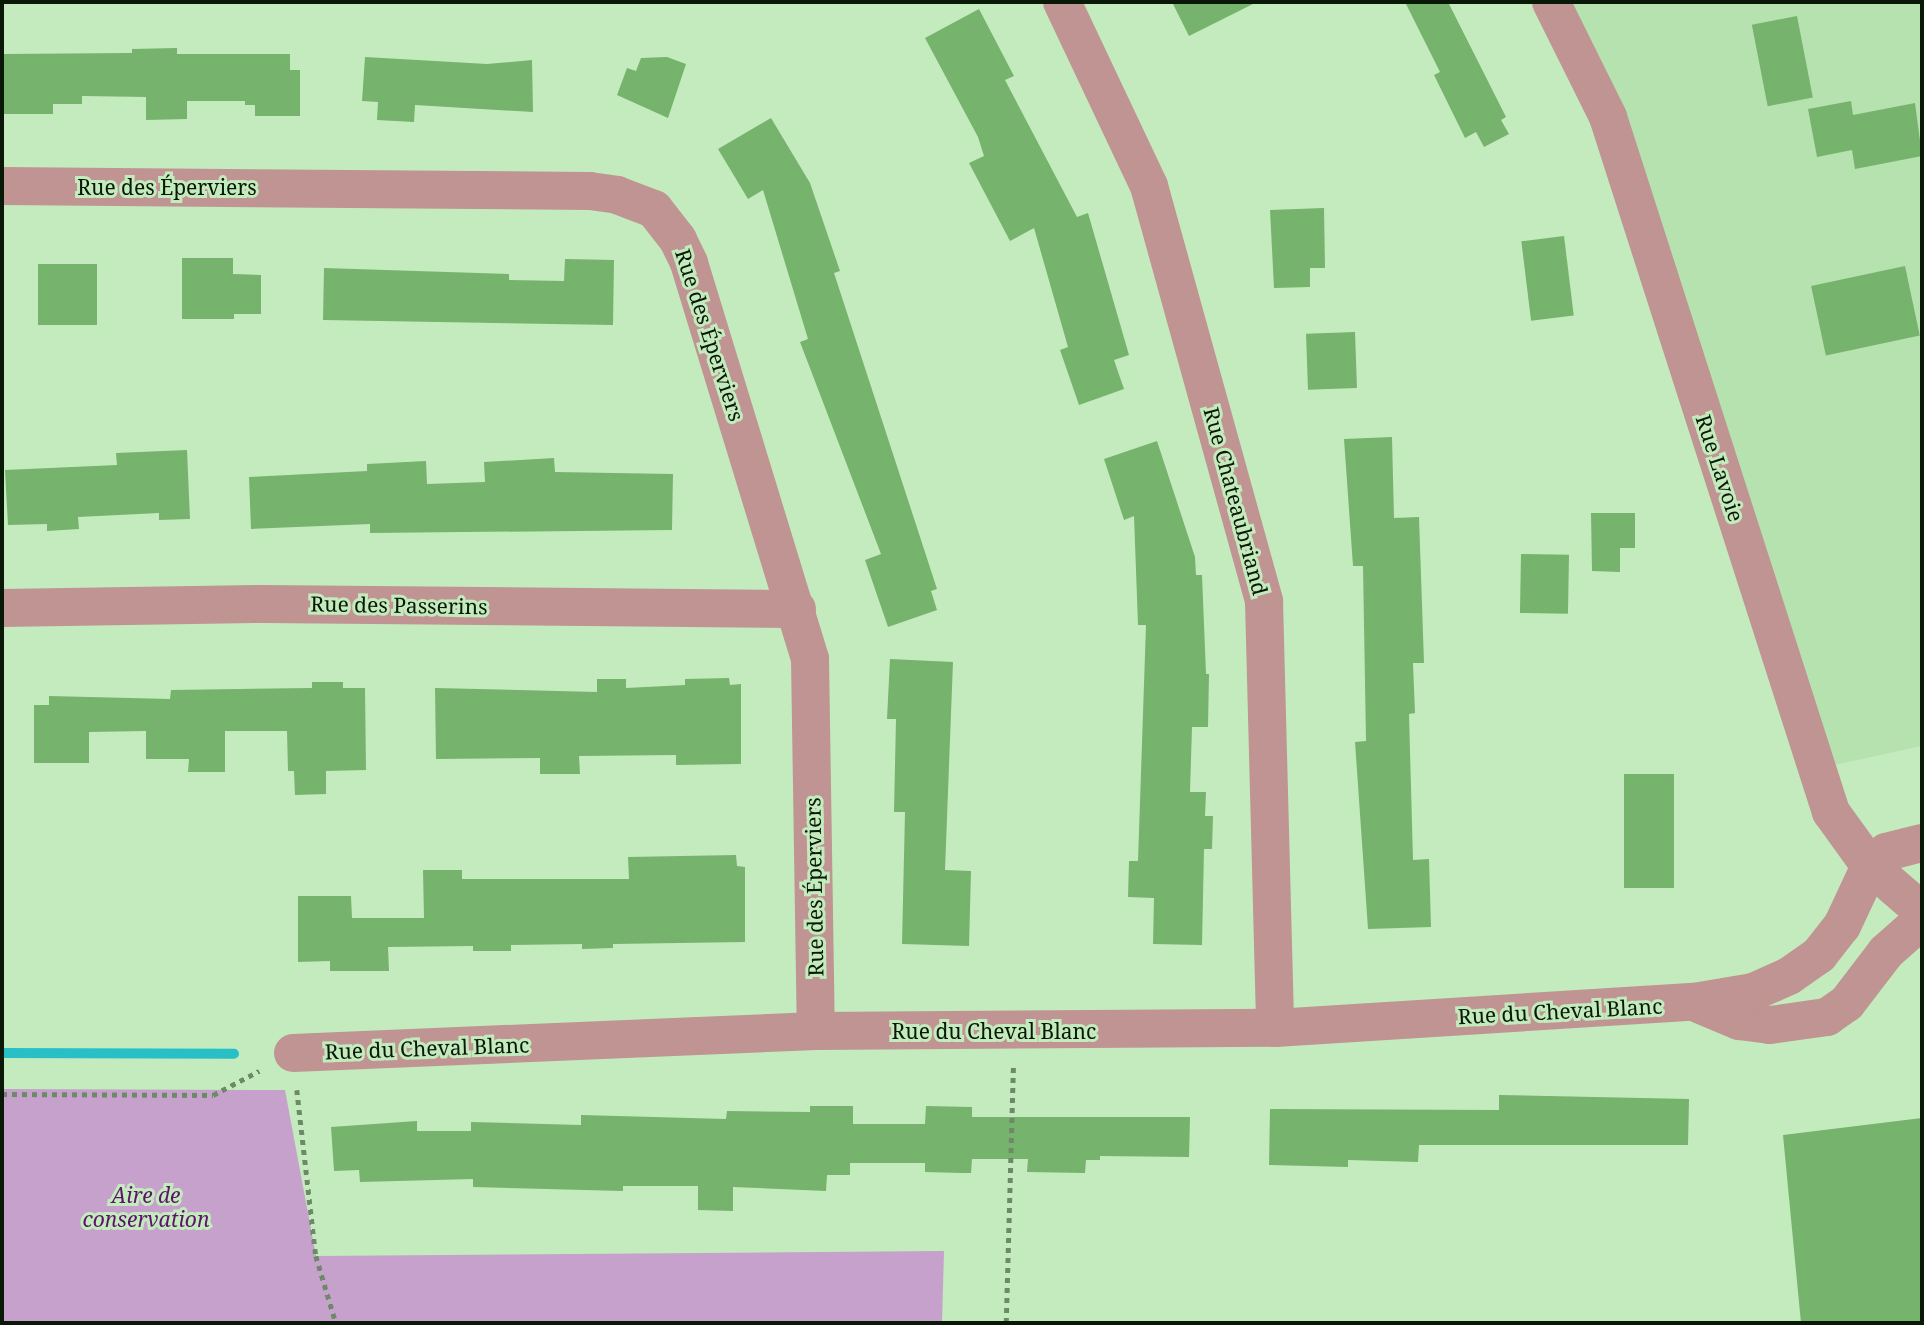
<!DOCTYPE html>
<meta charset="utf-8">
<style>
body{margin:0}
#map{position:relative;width:1924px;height:1325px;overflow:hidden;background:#c4ebbd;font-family:"Noto Serif",serif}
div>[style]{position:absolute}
.built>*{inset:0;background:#b5e2ae}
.green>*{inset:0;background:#c5a1cc}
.stream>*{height:10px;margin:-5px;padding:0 5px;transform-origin:5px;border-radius:5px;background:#28bfc7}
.building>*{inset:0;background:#76b36c;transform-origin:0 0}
.path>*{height:4.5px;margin-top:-2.25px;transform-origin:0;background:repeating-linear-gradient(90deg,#6d8968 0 5px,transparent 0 10px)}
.minor>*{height:38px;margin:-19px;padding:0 19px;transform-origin:19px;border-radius:19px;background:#bf9492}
span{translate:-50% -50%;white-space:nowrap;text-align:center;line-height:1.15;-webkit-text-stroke:6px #c4ebbd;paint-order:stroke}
.street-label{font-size:21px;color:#091807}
.park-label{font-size:21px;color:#5c1369;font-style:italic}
.frame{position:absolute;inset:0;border:4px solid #091807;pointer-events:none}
</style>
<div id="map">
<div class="built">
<i style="clip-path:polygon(1551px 2px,1922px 2px,1922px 746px,1815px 769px)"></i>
</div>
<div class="green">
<i style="clip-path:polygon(2px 1089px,285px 1090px,316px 1256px,944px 1251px,942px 1323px,2px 1323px)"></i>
</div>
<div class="stream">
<i style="left:2px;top:1053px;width:232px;rotate:0.2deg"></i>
</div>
<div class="building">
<i style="clip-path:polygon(1172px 2px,1257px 2px,1189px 36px)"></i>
<i style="clip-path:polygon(1405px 2px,1448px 2px,1506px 117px,1501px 120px,1509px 134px,1484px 147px,1476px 132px,1465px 138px,1434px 75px,1440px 72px)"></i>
<i style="clip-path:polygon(979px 9px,1014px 76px,1005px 80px,1077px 217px,1088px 213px,1129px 355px,1114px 360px,1124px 389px,1079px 405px,1060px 350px,1068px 347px,1034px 228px,1010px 241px,969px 163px,984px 156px,978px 137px,925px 38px)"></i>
<i style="left:1797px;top:16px;width:83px;height:46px;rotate:79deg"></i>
<i style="clip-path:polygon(177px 48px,177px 54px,290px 54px,290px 70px,300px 70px,300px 116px,255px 116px,255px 105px,245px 105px,245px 101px,187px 101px,187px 119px,146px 120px,146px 97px,82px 96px,82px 104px,53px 104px,53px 114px,3px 114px,3px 54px,132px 53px,132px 49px)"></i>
<i style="clip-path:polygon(365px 57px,487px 64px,532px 60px,533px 112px,415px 105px,414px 122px,377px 120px,378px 102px,362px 101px)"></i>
<i style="clip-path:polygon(667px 57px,686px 64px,668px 118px,617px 95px,627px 68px,636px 71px,641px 58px)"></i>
<i style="clip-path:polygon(1851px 101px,1853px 115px,1915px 103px,1922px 156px,1855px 169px,1852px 150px,1817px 157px,1808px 109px)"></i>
<i style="clip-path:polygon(771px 118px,810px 183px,840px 271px,834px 273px,937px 589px,931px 591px,937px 610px,888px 627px,865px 560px,881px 554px,800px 342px,808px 339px,763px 190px,748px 199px,718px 149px)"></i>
<i style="clip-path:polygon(1324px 208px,1325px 268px,1310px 268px,1310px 287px,1274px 288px,1270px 210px)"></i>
<i style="left:1564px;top:236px;width:80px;height:43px;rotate:83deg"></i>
<i style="clip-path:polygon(182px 258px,233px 258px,233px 274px,261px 275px,261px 314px,234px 314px,234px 319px,182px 319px)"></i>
<i style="clip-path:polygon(565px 259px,614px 260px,613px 325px,323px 320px,324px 268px,509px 274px,509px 280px,564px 281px)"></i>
<i style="left:38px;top:264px;width:59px;height:61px"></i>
<i style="left:1905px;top:266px;width:71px;height:96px;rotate:78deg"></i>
<i style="left:1355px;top:332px;width:56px;height:49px;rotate:88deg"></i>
<i style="clip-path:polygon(1392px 437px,1394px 518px,1419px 517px,1424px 663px,1413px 663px,1415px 713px,1409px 714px,1413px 860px,1429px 859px,1431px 927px,1368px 929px,1355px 742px,1366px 741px,1363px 566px,1353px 566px,1344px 439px)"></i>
<i style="clip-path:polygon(1157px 441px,1195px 557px,1196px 575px,1202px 575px,1206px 674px,1209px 674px,1208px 727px,1192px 727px,1190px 792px,1206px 792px,1205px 816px,1213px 816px,1212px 849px,1204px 849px,1202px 945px,1153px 944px,1154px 898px,1128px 897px,1129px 861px,1138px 861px,1146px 625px,1138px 625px,1134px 516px,1124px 520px,1104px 459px)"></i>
<i style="clip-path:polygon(187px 450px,190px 519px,159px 520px,159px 513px,78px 517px,79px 529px,47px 531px,47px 524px,8px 525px,5px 470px,117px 465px,116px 453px)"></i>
<i style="clip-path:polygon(554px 458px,555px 472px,673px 474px,672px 530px,370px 533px,370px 524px,251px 529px,249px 477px,367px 471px,367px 464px,426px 461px,427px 484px,485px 482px,484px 462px)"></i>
<i style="clip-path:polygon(1591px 513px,1635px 513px,1635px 548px,1620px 548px,1620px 572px,1592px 571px)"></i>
<i style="left:1521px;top:554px;width:48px;height:59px;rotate:1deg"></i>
<i style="clip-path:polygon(890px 659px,953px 662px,945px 870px,971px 871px,969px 946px,902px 944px,905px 812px,894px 812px,896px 719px,887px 719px)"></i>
<i style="clip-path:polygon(729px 678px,730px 685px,741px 684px,741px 764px,676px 765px,676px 755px,579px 756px,580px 774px,540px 774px,540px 758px,436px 759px,435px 688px,597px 692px,597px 679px,626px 679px,626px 688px,685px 685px,685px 679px)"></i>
<i style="clip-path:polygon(312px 682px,343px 682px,343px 688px,365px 688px,366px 770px,326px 771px,326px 794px,295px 795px,294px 771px,288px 771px,287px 731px,225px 731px,225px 772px,188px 772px,189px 759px,146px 759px,146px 731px,89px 732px,89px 763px,34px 763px,34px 705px,49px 705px,49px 696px,170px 699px,171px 690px,312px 688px)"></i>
<i style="left:1624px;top:774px;width:50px;height:114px"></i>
<i style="clip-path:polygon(736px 855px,737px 866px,745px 867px,745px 942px,613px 944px,613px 948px,582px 949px,582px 944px,511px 945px,511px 951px,473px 951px,473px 946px,388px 947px,389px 971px,330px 971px,330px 961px,298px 962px,298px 896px,351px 896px,352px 918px,424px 918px,423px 870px,462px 870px,462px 879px,629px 879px,628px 857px)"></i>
<i style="clip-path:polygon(1499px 1095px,1689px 1099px,1688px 1145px,1419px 1145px,1418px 1162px,1348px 1160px,1348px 1167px,1269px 1165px,1270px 1109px,1499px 1110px)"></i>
<i style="clip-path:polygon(810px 1106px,853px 1106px,853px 1124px,925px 1124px,926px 1106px,972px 1107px,972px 1117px,1190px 1117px,1189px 1157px,1100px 1156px,1100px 1160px,1086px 1160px,1085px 1173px,1027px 1172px,1028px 1159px,972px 1159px,971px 1173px,961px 1173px,925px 1172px,925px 1163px,850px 1163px,850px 1175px,827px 1175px,826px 1191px,733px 1187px,733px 1211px,698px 1210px,698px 1186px,623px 1186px,623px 1191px,473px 1187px,473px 1179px,360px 1182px,359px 1170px,334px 1171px,331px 1127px,417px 1121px,417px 1131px,471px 1131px,471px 1122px,581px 1125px,581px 1115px,726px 1119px,727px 1111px,810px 1112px)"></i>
<i style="clip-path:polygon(1922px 1118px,1922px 1323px,1801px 1323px,1783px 1135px)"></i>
</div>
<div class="path">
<i style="left:297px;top:1090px;width:167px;rotate:83.5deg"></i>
<i style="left:316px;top:1256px;width:70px;rotate:73.4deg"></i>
<i style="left:2px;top:1094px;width:211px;rotate:0.3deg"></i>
<i style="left:213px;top:1095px;width:52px;rotate:-27.6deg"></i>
<i style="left:1006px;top:1323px;width:258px;rotate:-88.4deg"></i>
</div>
<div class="minor">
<i style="left:1062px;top:2px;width:204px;rotate:64.7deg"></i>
<i style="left:1149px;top:186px;width:431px;rotate:74.5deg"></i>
<i style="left:1264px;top:601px;width:427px;rotate:88.5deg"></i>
<i style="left:1551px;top:2px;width:128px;rotate:63.6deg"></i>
<i style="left:1608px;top:117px;width:730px;rotate:72.21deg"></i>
<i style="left:1831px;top:812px;width:67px;rotate:54.2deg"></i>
<i style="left:1870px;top:866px;width:69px;rotate:40.9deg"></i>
<i style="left:2px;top:186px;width:588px;rotate:0.49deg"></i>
<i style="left:590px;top:191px;width:27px;rotate:8deg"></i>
<i style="left:617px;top:195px;width:40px;rotate:21deg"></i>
<i style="left:654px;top:209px;width:39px;rotate:52deg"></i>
<i style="left:678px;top:240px;width:25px;rotate:64deg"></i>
<i style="left:689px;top:263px;width:414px;rotate:73deg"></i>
<i style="left:810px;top:659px;width:372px;rotate:89.1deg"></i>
<i style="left:2px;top:608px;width:260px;rotate:-0.9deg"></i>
<i style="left:262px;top:604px;width:535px;rotate:0.54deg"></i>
<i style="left:1696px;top:1003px;width:47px;rotate:22.7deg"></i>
<i style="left:1739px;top:1021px;width:31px;rotate:7deg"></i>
<i style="left:1770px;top:1025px;width:58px;rotate:-8deg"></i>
<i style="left:1827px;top:1017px;width:24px;rotate:-35deg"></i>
<i style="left:1847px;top:1003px;width:64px;rotate:-52.6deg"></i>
<i style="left:1886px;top:952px;width:48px;rotate:-41.6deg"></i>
<i style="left:293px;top:1053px;width:523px;rotate:-2.41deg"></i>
<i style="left:816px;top:1031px;width:459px;rotate:-0.4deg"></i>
<i style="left:1275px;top:1028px;width:420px;rotate:-3.6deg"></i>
<i style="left:1694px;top:1002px;width:60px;rotate:-9.6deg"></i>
<i style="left:1753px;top:992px;width:39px;rotate:-24deg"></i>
<i style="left:1789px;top:976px;width:37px;rotate:-35deg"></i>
<i style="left:1819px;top:955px;width:37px;rotate:-52deg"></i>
<i style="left:1842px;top:926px;width:66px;rotate:-65deg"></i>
<i style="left:1870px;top:866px;width:21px;rotate:-41deg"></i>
<i style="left:1886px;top:852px;width:37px;rotate:-14deg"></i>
</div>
<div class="street-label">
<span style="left:167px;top:187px">Rue des Éperviers</span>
<span style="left:710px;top:335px;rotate:72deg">Rue des Éperviers</span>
<span style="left:1720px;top:468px;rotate:72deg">Rue Lavoie</span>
<span style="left:1236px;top:501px;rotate:75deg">Rue Chateaubriand</span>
<span style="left:399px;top:605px;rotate:1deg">Rue des Passerins</span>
<span style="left:814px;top:887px;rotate:-91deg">Rue des Éperviers</span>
<span style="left:1560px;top:1011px;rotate:-3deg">Rue du Cheval Blanc</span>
<span style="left:994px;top:1031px">Rue du Cheval Blanc</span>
<span style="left:427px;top:1048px;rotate:-2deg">Rue du Cheval Blanc</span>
</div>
<div class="park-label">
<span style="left:146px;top:1207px">Aire de<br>conservation</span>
</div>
<div class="frame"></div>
</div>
